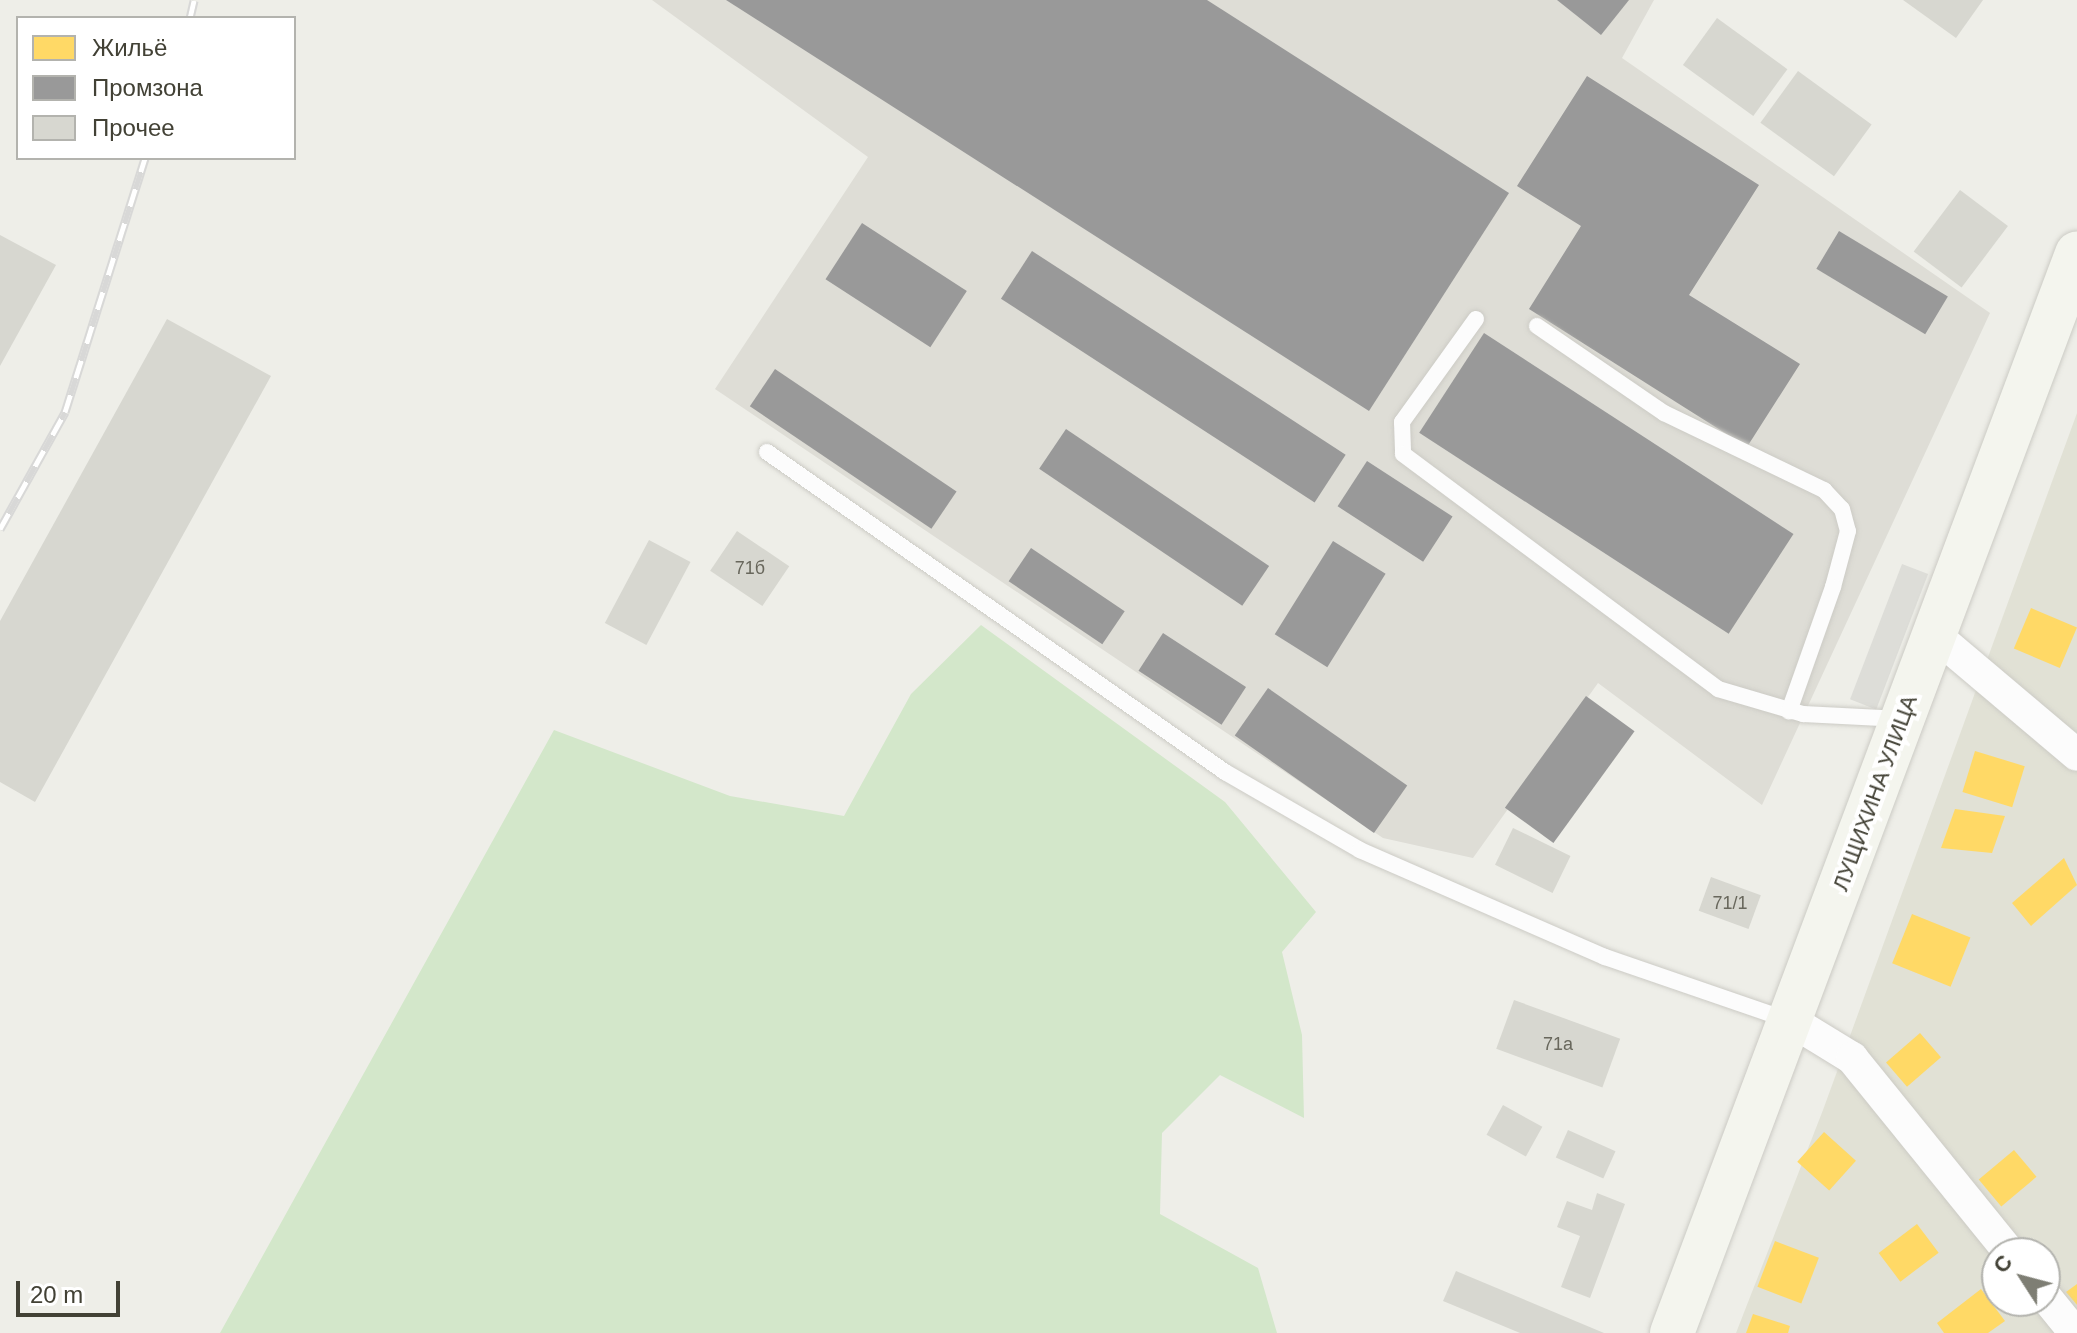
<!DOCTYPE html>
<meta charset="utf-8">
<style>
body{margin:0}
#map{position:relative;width:2077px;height:1333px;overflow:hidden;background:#eeeee8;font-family:Arial,sans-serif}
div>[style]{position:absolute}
.residential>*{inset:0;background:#e1e1d5}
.industrial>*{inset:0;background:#deddd6}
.green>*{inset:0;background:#d3e7ca}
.parking>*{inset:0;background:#ddddd8;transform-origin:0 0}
.homes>*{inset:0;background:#ffd966;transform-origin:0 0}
.industry>*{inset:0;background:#999;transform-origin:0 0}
.building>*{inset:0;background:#d7d7d0;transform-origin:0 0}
.roads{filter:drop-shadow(0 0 2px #cccbc5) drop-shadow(0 0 2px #cccbc5)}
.lane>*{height:16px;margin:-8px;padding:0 8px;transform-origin:8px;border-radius:8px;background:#fcfcfc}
.street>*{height:32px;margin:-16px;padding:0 16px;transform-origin:16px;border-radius:16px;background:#fcfcfc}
.secondary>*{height:44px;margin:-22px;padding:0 22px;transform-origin:22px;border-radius:22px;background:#f4f5ee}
.rail>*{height:9px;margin-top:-4.5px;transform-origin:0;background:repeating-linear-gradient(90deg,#fff 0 18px,#d8d8d7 0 36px);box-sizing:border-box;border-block:2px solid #d8d8d7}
span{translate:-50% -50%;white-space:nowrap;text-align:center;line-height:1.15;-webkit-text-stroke:8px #fff;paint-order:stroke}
.number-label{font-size:18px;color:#68675c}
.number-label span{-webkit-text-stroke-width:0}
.street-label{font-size:22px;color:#424135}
.legend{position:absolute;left:16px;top:16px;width:280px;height:144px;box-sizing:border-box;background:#fff;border:2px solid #b3b3ae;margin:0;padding:10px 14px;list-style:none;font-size:24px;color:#424135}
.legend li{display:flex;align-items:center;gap:16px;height:40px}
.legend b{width:40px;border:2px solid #b3b3ae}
.north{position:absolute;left:1981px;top:1237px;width:80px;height:80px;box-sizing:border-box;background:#fff;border:2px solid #b3b3ae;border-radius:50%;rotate:306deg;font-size:22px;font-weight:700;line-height:32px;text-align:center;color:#424135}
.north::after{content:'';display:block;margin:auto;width:28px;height:36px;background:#7e7e74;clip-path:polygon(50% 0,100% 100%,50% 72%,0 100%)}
.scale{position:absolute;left:16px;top:1281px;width:104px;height:36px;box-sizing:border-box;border:4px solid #424135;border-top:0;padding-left:10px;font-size:24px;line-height:28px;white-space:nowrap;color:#424135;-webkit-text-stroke:6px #fff;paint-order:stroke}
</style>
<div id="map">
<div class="residential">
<i style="clip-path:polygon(evenodd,2077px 413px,2077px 1333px,1736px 1333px,1823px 1110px,2077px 413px,1997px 1253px,2045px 1253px,2045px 1301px,1997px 1301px,1997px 1253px)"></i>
</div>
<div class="industrial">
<i style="clip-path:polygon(652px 0,1654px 0,1622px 58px,1990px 313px,1762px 805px,1598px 683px,1473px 858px,1383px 838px,715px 389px,868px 157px)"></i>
</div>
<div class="green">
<i style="clip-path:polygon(981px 625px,1225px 802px,1316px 912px,1282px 952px,1302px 1035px,1304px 1118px,1220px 1075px,1162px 1133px,1160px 1214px,1258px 1268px,1277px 1333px,220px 1333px,554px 730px,730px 796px,844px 816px,911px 694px)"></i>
</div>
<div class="parking">
<i style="left:1902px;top:564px;width:28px;height:145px;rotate:21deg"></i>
</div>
<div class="homes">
<i style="left:2031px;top:608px;width:50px;height:44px;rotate:23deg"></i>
<i style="left:1975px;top:751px;width:52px;height:43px;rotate:17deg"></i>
<i style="clip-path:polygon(1955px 809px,2005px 816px,1992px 853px,1941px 848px)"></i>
<i style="clip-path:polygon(2064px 858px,2077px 885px,2031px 926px,2012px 903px)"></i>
<i style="left:1912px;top:914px;width:63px;height:53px;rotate:22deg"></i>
<i style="left:1920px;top:1033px;width:32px;height:45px;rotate:49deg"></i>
<i style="left:1824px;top:1132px;width:43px;height:40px;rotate:42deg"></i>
<i style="left:2014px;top:1150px;width:35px;height:46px;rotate:50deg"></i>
<i style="left:1917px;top:1224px;width:36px;height:48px;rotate:53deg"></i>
<i style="left:1775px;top:1241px;width:47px;height:49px;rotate:21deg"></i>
<i style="clip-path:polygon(2077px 1284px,2077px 1305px,2066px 1292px)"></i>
<i style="clip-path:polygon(1981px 1289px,2005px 1321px,1988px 1333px,1944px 1333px,1937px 1323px)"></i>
<i style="clip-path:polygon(1753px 1314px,1790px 1326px,1788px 1333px,1746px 1333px)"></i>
</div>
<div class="industry">
<i style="clip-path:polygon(726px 0,1207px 0,1509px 193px,1369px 411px)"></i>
<i style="clip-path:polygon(1557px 0,1629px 0,1601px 35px)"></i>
<i style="clip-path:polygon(1587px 76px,1759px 185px,1689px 295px,1800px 364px,1747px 447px,1529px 309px,1581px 226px,1517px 186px)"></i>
<i style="left:862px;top:223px;width:125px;height:67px;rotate:33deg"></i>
<i style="left:1839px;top:231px;width:127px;height:44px;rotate:31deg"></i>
<i style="left:1032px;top:251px;width:374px;height:57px;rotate:33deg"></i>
<i style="left:1484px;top:333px;width:369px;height:119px;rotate:33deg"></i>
<i style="left:775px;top:369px;width:219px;height:45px;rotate:34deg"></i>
<i style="left:1066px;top:429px;width:245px;height:48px;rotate:34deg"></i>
<i style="left:1367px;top:461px;width:102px;height:54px;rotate:33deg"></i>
<i style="left:1333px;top:541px;width:62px;height:110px;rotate:32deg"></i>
<i style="left:1031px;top:548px;width:113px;height:40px;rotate:34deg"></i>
<i style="left:1163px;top:633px;width:99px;height:45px;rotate:33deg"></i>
<i style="left:1268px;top:688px;width:170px;height:58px;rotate:35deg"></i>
<i style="left:1586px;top:696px;width:60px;height:138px;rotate:36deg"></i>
</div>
<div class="building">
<i style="clip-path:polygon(1903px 0,1983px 0,1956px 38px)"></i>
<i style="left:1717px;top:18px;width:87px;height:58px;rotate:36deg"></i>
<i style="left:1798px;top:71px;width:91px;height:64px;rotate:36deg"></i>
<i style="left:1960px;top:190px;width:60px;height:77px;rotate:37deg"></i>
<i style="clip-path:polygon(0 235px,56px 265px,0 366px)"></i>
<i style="clip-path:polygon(167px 319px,271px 376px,35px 802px,0 782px,0 621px)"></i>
<i style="left:737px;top:531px;width:63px;height:48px;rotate:34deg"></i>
<i style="left:649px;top:540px;width:47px;height:94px;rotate:28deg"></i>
<i style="left:1513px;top:828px;width:64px;height:41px;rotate:26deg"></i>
<i style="left:1711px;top:877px;width:53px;height:36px;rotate:20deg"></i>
<i style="left:1514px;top:1000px;width:113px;height:52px;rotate:20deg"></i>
<i style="left:1503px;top:1105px;width:45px;height:34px;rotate:29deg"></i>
<i style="left:1568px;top:1130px;width:52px;height:30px;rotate:24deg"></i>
<i style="clip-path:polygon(1597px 1193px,1625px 1204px,1590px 1298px,1561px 1287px,1580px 1236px,1557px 1227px,1567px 1201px,1592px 1210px)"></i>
<i style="clip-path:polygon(1456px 1271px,1604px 1333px,1520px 1333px,1443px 1301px)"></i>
</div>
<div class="roads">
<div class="lane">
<i style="left:1476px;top:319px;width:127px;rotate:125.7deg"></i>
<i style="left:1402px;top:422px;width:32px;rotate:88deg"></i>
<i style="left:1403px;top:454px;width:393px;rotate:36.7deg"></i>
<i style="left:1718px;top:689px;width:89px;rotate:16.4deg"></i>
<i style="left:1803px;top:714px;width:98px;rotate:2.9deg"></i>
<i style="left:1537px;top:326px;width:154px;rotate:34.4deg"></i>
<i style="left:1664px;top:413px;width:178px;rotate:25.7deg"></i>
<i style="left:1824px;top:490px;width:26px;rotate:47deg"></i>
<i style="left:1842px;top:509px;width:23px;rotate:75deg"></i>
<i style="left:1848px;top:531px;width:58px;rotate:105deg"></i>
<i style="left:1833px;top:587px;width:132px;rotate:109.5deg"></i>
<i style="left:767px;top:452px;width:559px;rotate:34.94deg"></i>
<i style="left:1225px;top:772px;width:156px;rotate:30deg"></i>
<i style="left:1360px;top:850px;width:267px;rotate:23.6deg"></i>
<i style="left:1605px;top:957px;width:194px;rotate:19deg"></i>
</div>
<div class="street">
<i style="left:1934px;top:634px;width:187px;rotate:40.2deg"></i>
<i style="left:1790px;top:1020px;width:73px;rotate:31.5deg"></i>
<i style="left:1852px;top:1058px;width:251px;rotate:51deg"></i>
<i style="left:2045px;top:1296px;width:48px;rotate:51deg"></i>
</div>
<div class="secondary">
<i style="left:1672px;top:1333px;width:1153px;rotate:-69.43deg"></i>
</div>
</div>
<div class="rail">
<i style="left:190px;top:18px;width:18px;rotate:-77deg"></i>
<i style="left:0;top:529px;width:134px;rotate:-60.9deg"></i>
<i style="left:65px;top:412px;width:266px;rotate:-72.5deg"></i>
</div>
<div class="number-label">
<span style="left:750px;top:568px">71б</span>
<span style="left:1730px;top:903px">71/1</span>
<span style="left:1558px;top:1044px">71а</span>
</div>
<div class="street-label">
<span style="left:1875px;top:793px;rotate:-70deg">ЛУЩИХИНА УЛИЦА</span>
</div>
<ul class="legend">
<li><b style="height:22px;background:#ffd966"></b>Жильё</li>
<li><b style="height:22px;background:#999"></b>Промзона</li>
<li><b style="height:22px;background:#d7d7d0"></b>Прочее</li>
</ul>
<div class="north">С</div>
<div class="scale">20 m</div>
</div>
